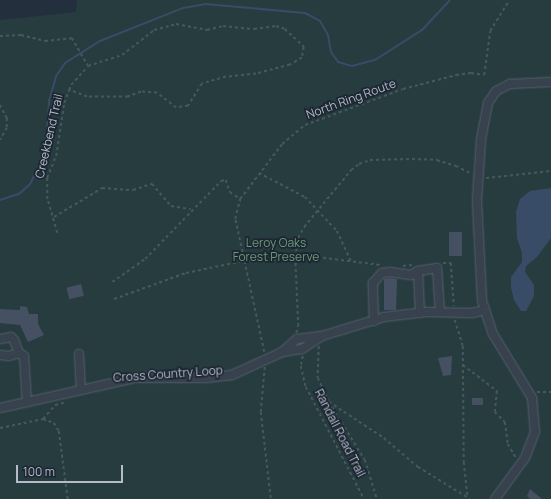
<!DOCTYPE html>
<style>
body{margin:0}
#map{position:relative;width:551px;height:499px;overflow:hidden;background:#242f3e;font-family:Manrope,sans-serif}
div>[style]{position:absolute}
.green>*{inset:0;background:#263c3f}
.water>*{inset:0;background:#394c67}
.stream>*{height:2px;margin:-1px;padding:0 1px;transform-origin:1px;border-radius:1px;background:#394c67}
.building>*{inset:0;background:#455162;transform-origin:0 0}
.path>*{height:1.5px;margin-top:-0.75px;transform-origin:0;background:repeating-linear-gradient(90deg,#44595c 0 3px,transparent 0 6px)}
.roads{filter:drop-shadow(0 0 1px #565f6c) drop-shadow(0 0 1px #565f6c)}
.minor>*{height:8px;margin:-4px;padding:0 4px;transform-origin:4px;border-radius:4px;background:#38414e}
span{translate:-50% -50%;white-space:nowrap;text-align:center;line-height:1.15;-webkit-text-stroke:3.5px #1d2633;paint-order:stroke}
.street-label{font-size:12px;color:#b4bcc9}
.park-label{font-size:12px;color:#6b9a76}
.scale{position:absolute;left:16px;top:465px;width:107px;height:18px;box-sizing:border-box;border:2px solid #b4bcc9;border-top:0;padding-left:5px;font-size:12px;line-height:14px;white-space:nowrap;color:#b4bcc9;-webkit-text-stroke:3px #1d2633;paint-order:stroke}
</style>
<div id="map">
<div class="green">
<i style="clip-path:polygon(77px 0,551px 0,551px 499px,0 499px,0 20px,76px 12px)"></i>
</div>
<div class="water">
<i style="clip-path:polygon(551px 188px,551px 238px,537px 257px,526px 266px,525px 272px,534px 285px,534px 296px,526px 311px,521px 311px,514px 300px,511px 288px,511px 277px,522px 262px,522px 253px,517px 238px,516px 212px,520px 199px,530px 191px)"></i>
</div>
<div class="stream">
<i style="left:0;top:200px;width:20px;rotate:-18deg"></i>
<i style="left:19px;top:194px;width:15px;rotate:-42deg"></i>
<i style="left:30px;top:184px;width:19px;rotate:-62deg"></i>
<i style="left:39px;top:167px;width:37px;rotate:-77deg"></i>
<i style="left:47px;top:131px;width:30px;rotate:-86deg"></i>
<i style="left:49px;top:101px;width:26px;rotate:-74deg"></i>
<i style="left:56px;top:76px;width:16px;rotate:-55deg"></i>
<i style="left:65px;top:63px;width:41px;rotate:-32.2deg"></i>
<i style="left:100px;top:41px;width:89px;rotate:-21.7deg"></i>
<i style="left:183px;top:8px;width:22px;rotate:-10deg"></i>
<i style="left:205px;top:4px;width:100px;rotate:5.1deg"></i>
<i style="left:305px;top:13px;width:17px;rotate:28deg"></i>
<i style="left:320px;top:21px;width:16px;rotate:60deg"></i>
<i style="left:328px;top:35px;width:17px;rotate:80deg"></i>
<i style="left:331px;top:52px;width:12px;rotate:55deg"></i>
<i style="left:338px;top:62px;width:15px;rotate:16deg"></i>
<i style="left:352px;top:66px;width:24px;rotate:-15deg"></i>
<i style="left:375px;top:60px;width:56px;rotate:-32.6deg"></i>
<i style="left:422px;top:30px;width:41px;rotate:-47deg"></i>
</div>
<div class="building">
<i style="left:462px;top:232px;width:24px;height:13px;rotate:90deg"></i>
<i style="clip-path:polygon(390px 278px,397px 279px,396px 310px,384px 310px,384px 279px)"></i>
<i style="left:81px;top:284px;width:12px;height:15px;rotate:76deg"></i>
<i style="clip-path:polygon(20px 306px,27px 307px,29px 314px,38px 314px,38px 324px,44px 335px,28px 342px,20px 325px,0 323px,0 309px,20px 310px)"></i>
<i style="clip-path:polygon(452px 356px,451px 375px,443px 376px,438px 358px)"></i>
<i style="left:483px;top:398px;width:7px;height:11px;rotate:90deg"></i>
<i style="clip-path:polygon(530px 489px,542px 499px,530px 499px,527px 496px)"></i>
</div>
<div class="path">
<i style="left:0;top:36px;width:21px;rotate:-3deg"></i>
<i style="left:21px;top:35px;width:25px;rotate:14deg"></i>
<i style="left:45px;top:41px;width:27px;rotate:-6deg"></i>
<i style="left:72px;top:38px;width:32px;rotate:60deg"></i>
<i style="left:0;top:105px;width:15px;rotate:62deg"></i>
<i style="left:7px;top:118px;width:10px;rotate:90deg"></i>
<i style="left:7px;top:128px;width:14px;rotate:120deg"></i>
<i style="left:259px;top:173px;width:52px;rotate:27.6deg"></i>
<i style="left:305px;top:197px;width:47px;rotate:46.7deg"></i>
<i style="left:337px;top:231px;width:33px;rotate:65deg"></i>
<i style="left:486px;top:178px;width:65px;rotate:-6.1deg"></i>
<i style="left:54px;top:217px;width:56px;rotate:-31.1deg"></i>
<i style="left:102px;top:188px;width:31px;rotate:4deg"></i>
<i style="left:133px;top:190px;width:20px;rotate:-18deg"></i>
<i style="left:152px;top:184px;width:29px;rotate:49deg"></i>
<i style="left:171px;top:206px;width:20px;rotate:9deg"></i>
<i style="left:57px;top:233px;width:35px;rotate:-106deg"></i>
<i style="left:47px;top:199px;width:21px;rotate:-90deg"></i>
<i style="left:47px;top:178px;width:24px;rotate:-68deg"></i>
<i style="left:56px;top:156px;width:54px;rotate:-81.4deg"></i>
<i style="left:64px;top:103px;width:14px;rotate:-69deg"></i>
<i style="left:69px;top:90px;width:5px;rotate:-68deg"></i>
<i style="left:71px;top:85px;width:25px;rotate:-48deg"></i>
<i style="left:88px;top:66px;width:36px;rotate:-18deg"></i>
<i style="left:122px;top:55px;width:41px;rotate:-38deg"></i>
<i style="left:154px;top:30px;width:23px;rotate:-15deg"></i>
<i style="left:176px;top:24px;width:32px;rotate:11deg"></i>
<i style="left:207px;top:30px;width:16px;rotate:-14deg"></i>
<i style="left:223px;top:26px;width:31px;rotate:6deg"></i>
<i style="left:254px;top:29px;width:22px;rotate:-8deg"></i>
<i style="left:276px;top:26px;width:9px;rotate:18deg"></i>
<i style="left:285px;top:29px;width:26px;rotate:43deg"></i>
<i style="left:304px;top:47px;width:11px;rotate:100deg"></i>
<i style="left:302px;top:58px;width:14px;rotate:150deg"></i>
<i style="left:290px;top:65px;width:35px;rotate:165deg"></i>
<i style="left:256px;top:74px;width:30px;rotate:174deg"></i>
<i style="left:226px;top:77px;width:25px;rotate:164deg"></i>
<i style="left:202px;top:84px;width:26px;rotate:122deg"></i>
<i style="left:188px;top:106px;width:12px;rotate:171deg"></i>
<i style="left:176px;top:108px;width:24px;rotate:-142deg"></i>
<i style="left:157px;top:93px;width:16px;rotate:-176deg"></i>
<i style="left:141px;top:92px;width:14px;rotate:159deg"></i>
<i style="left:128px;top:97px;width:41px;rotate:180deg"></i>
<i style="left:87px;top:97px;width:19px;rotate:-159deg"></i>
<i style="left:443px;top:263px;width:8px"></i>
<i style="left:451px;top:263px;width:43px;rotate:86deg"></i>
<i style="left:403px;top:266px;width:10px;rotate:-6deg"></i>
<i style="left:112px;top:282px;width:40px;rotate:-34.9deg"></i>
<i style="left:145px;top:259px;width:109px;rotate:-45.7deg"></i>
<i style="left:221px;top:181px;width:5px;rotate:-11deg"></i>
<i style="left:226px;top:180px;width:13px;rotate:72deg"></i>
<i style="left:230px;top:192px;width:12px;rotate:35deg"></i>
<i style="left:114px;top:299px;width:77px;rotate:-19.9deg"></i>
<i style="left:186px;top:273px;width:58px;rotate:-11.9deg"></i>
<i style="left:243px;top:261px;width:74px;rotate:-3.1deg"></i>
<i style="left:317px;top:257px;width:64px;rotate:7.1deg"></i>
<i style="left:455px;top:320px;width:27px;rotate:73deg"></i>
<i style="left:463px;top:346px;width:116px;rotate:89.5deg"></i>
<i style="left:464px;top:462px;width:36px;rotate:84deg"></i>
<i style="left:296px;top:333px;width:7px;rotate:-74deg"></i>
<i style="left:298px;top:326px;width:69px;rotate:-92.5deg"></i>
<i style="left:295px;top:257px;width:19px;rotate:-81deg"></i>
<i style="left:298px;top:238px;width:13px;rotate:-61deg"></i>
<i style="left:304px;top:227px;width:74px;rotate:-50.5deg"></i>
<i style="left:351px;top:170px;width:10px;rotate:-37deg"></i>
<i style="left:359px;top:164px;width:12px;rotate:-20deg"></i>
<i style="left:370px;top:160px;width:42px;rotate:-1.4deg"></i>
<i style="left:412px;top:159px;width:25px;rotate:2deg"></i>
<i style="left:437px;top:160px;width:20px;rotate:18deg"></i>
<i style="left:456px;top:166px;width:18px;rotate:27deg"></i>
<i style="left:319px;top:346px;width:32px;rotate:92deg"></i>
<i style="left:318px;top:378px;width:26px;rotate:65deg"></i>
<i style="left:329px;top:402px;width:66px;rotate:33.2deg"></i>
<i style="left:384px;top:438px;width:45px;rotate:40.5deg"></i>
<i style="left:418px;top:467px;width:61px;rotate:31.6deg"></i>
<i style="left:264px;top:352px;width:136px;rotate:-102.3deg"></i>
<i style="left:235px;top:219px;width:21px;rotate:-76deg"></i>
<i style="left:240px;top:199px;width:69px;rotate:-52.6deg"></i>
<i style="left:282px;top:144px;width:30px;rotate:-40deg"></i>
<i style="left:305px;top:125px;width:104px;rotate:-20.2deg"></i>
<i style="left:403px;top:89px;width:55px;rotate:-14.8deg"></i>
<i style="left:456px;top:75px;width:15px;rotate:-8deg"></i>
<i style="left:471px;top:73px;width:13px;rotate:9deg"></i>
<i style="left:484px;top:75px;width:44px;rotate:-82.2deg"></i>
<i style="left:490px;top:31px;width:36px;rotate:-58deg"></i>
<i style="left:303px;top:356px;width:10px;rotate:101deg"></i>
<i style="left:301px;top:366px;width:22px;rotate:77deg"></i>
<i style="left:306px;top:387px;width:126px;rotate:62.6deg"></i>
<i style="left:463px;top:365px;width:43px;rotate:37.4deg"></i>
<i style="left:497px;top:391px;width:21px;rotate:95deg"></i>
<i style="left:495px;top:412px;width:14px;rotate:45deg"></i>
<i style="left:505px;top:422px;width:22px;rotate:82deg"></i>
<i style="left:508px;top:444px;width:16px;rotate:60deg"></i>
<i style="left:265px;top:367px;width:45px;rotate:95.1deg"></i>
<i style="left:261px;top:412px;width:88px;rotate:83.4deg"></i>
<i style="left:537px;top:392px;width:14px"></i>
<i style="left:329px;top:402px;width:68px;rotate:58.2deg"></i>
<i style="left:365px;top:460px;width:41px;rotate:72.9deg"></i>
<i style="left:43px;top:419px;width:18px;rotate:-49deg"></i>
<i style="left:55px;top:405px;width:12px;rotate:-14deg"></i>
<i style="left:0;top:428px;width:44px;rotate:-11.8deg"></i>
<i style="left:43px;top:419px;width:12px;rotate:20deg"></i>
<i style="left:54px;top:423px;width:9px;rotate:58deg"></i>
<i style="left:59px;top:431px;width:69px;rotate:82.5deg"></i>
</div>
<div class="roads">
<div class="minor">
<i style="left:485px;top:310px;width:10px;rotate:-107deg"></i>
<i style="left:482px;top:300px;width:100px;rotate:-92.9deg"></i>
<i style="left:477px;top:200px;width:61px;rotate:-86.2deg"></i>
<i style="left:481px;top:139px;width:37px;rotate:-79deg"></i>
<i style="left:488px;top:103px;width:14px;rotate:-56deg"></i>
<i style="left:496px;top:91px;width:16px;rotate:-27deg"></i>
<i style="left:510px;top:84px;width:41px;rotate:-2.8deg"></i>
<i style="left:420px;top:313px;width:42px;rotate:-92.7deg"></i>
<i style="left:418px;top:271px;width:19px;rotate:-9deg"></i>
<i style="left:437px;top:268px;width:44px;rotate:86.1deg"></i>
<i style="left:374px;top:321px;width:38px;rotate:-92deg"></i>
<i style="left:373px;top:283px;width:13px;rotate:-48deg"></i>
<i style="left:382px;top:273px;width:8px;rotate:-7deg"></i>
<i style="left:390px;top:272px;width:21px;rotate:8deg"></i>
<i style="left:411px;top:275px;width:8px;rotate:-30deg"></i>
<i style="left:0;top:339px;width:11px;rotate:-10deg"></i>
<i style="left:11px;top:337px;width:4px;rotate:45deg"></i>
<i style="left:14px;top:340px;width:14px;rotate:69deg"></i>
<i style="left:19px;top:353px;width:6px;rotate:31deg"></i>
<i style="left:24px;top:356px;width:46px;rotate:86.3deg"></i>
<i style="left:282px;top:352px;width:20px;rotate:-9deg"></i>
<i style="left:302px;top:349px;width:24px;rotate:-33deg"></i>
<i style="left:79px;top:354px;width:35px;rotate:87deg"></i>
<i style="left:0;top:355px;width:9px;rotate:6deg"></i>
<i style="left:9px;top:356px;width:10px;rotate:-17deg"></i>
<i style="left:0;top:408px;width:138px;rotate:-12.5deg"></i>
<i style="left:135px;top:378px;width:72px"></i>
<i style="left:207px;top:378px;width:25px;rotate:-7deg"></i>
<i style="left:232px;top:375px;width:55px;rotate:-24.7deg"></i>
<i style="left:282px;top:352px;width:20px;rotate:-41deg"></i>
<i style="left:297px;top:339px;width:25px;rotate:-7deg"></i>
<i style="left:322px;top:336px;width:65px;rotate:-17deg"></i>
<i style="left:384px;top:317px;width:42px;rotate:-6.8deg"></i>
<i style="left:426px;top:312px;width:46px;rotate:1.2deg"></i>
<i style="left:472px;top:313px;width:13px;rotate:-13deg"></i>
<i style="left:485px;top:310px;width:25px;rotate:72deg"></i>
<i style="left:493px;top:334px;width:75px;rotate:58.6deg"></i>
<i style="left:532px;top:398px;width:34px;rotate:85deg"></i>
<i style="left:535px;top:432px;width:28px;rotate:111deg"></i>
<i style="left:525px;top:458px;width:51px;rotate:126.2deg"></i>
</div>
</div>
<div class="street-label">
<span style="left:351px;top:99px;rotate:-20deg">North Ring Route</span>
<span style="left:49px;top:136px;rotate:-77deg">Creekbend Trail</span>
<span style="left:168px;top:374px;rotate:-4deg">Cross Country Loop</span>
<span style="left:340px;top:433px;rotate:63deg">Randall Road Trail</span>
</div>
<div class="park-label">
<span style="left:276px;top:250px">Leroy Oaks<br>Forest Preserve</span>
</div>
<div class="scale">100 m</div>
</div>
